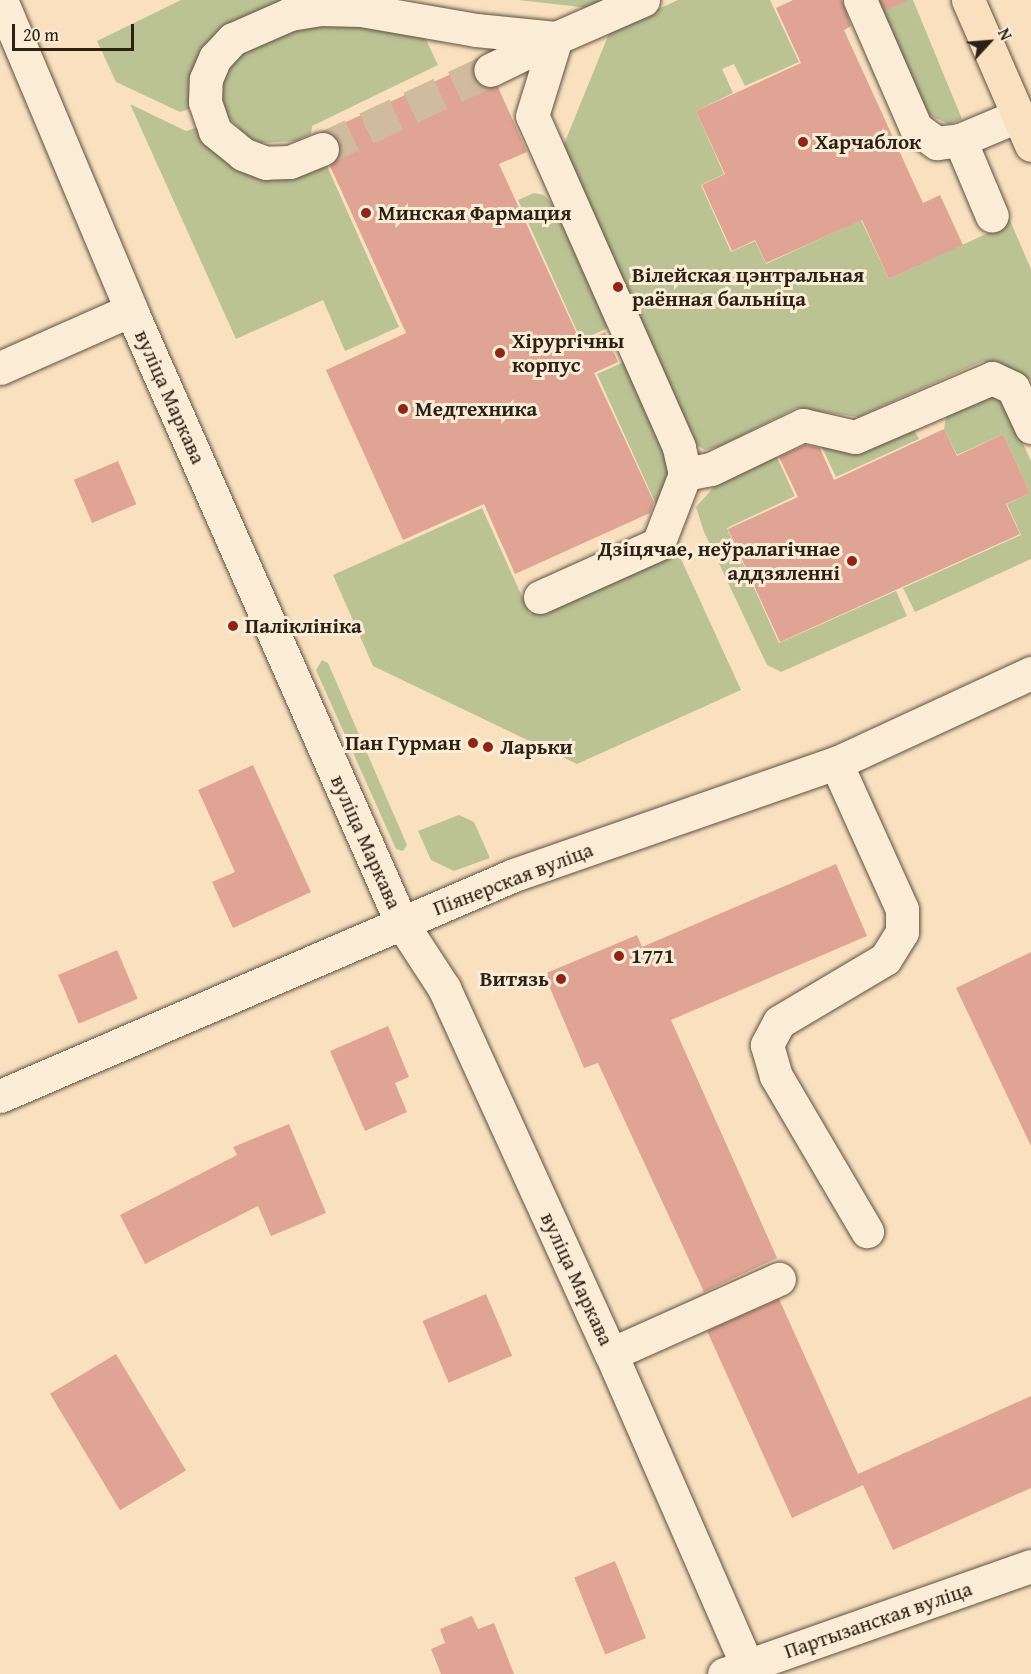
<!DOCTYPE html>
<meta charset="utf-8">
<style>
body{margin:0}
#map{position:relative;width:1031px;height:1674px;overflow:hidden;background:#f9e1c0;font-family:"Gentium Book Plus",serif}
div>[style]{position:absolute}
.green>*{inset:0;background:#bbc395}
.building>*{inset:0;background:#e0a494;transform-origin:0 0}
.minor-tunnel>*{height:33px;margin-top:-16.5px;transform-origin:0;background:repeating-linear-gradient(90deg,#d0bb9e 0 33px,transparent 0 49px)}
.roads{filter:drop-shadow(0 0 2px #5f5140) drop-shadow(0 0 2px #5f5140)}
.minor>*{height:33px;margin:-16.5px;padding:0 16.5px;transform-origin:16.5px;border-radius:16.5px;background:#fbecd6}
.major>*{height:33px;margin:-16.5px;padding:0 16.5px;transform-origin:16.5px;border-radius:16.5px;background:#f9e1c0}
.dots>*{width:16px;height:16px;translate:-50% -50%;box-sizing:border-box;border:3px solid #fbecd6;border-radius:50%}
span{translate:-50% -50%;white-space:nowrap;text-align:center;line-height:1.15;-webkit-text-stroke:6px #fbecd6;paint-order:stroke}
.poi-label{font-size:21px;color:#2c2115;font-weight:700}
.left{translate:0 -50%;text-align:left}
.right{translate:-100% -50%;text-align:right}
.street-label{font-size:21px;color:#2c2115}
.north{position:absolute;left:959px;top:12px;width:60px;height:60px;-webkit-text-stroke:4px #fbecd6;paint-order:stroke;rotate:64deg;font-size:16px;font-weight:700;line-height:24px;text-align:center;color:#2c2115}
.north::after{content:'';display:block;margin:auto;width:21px;height:27px;background:#2c2115;clip-path:polygon(50% 0,100% 100%,50% 72%,0 100%)}
.scale{position:absolute;left:12px;top:24px;width:122px;height:27px;box-sizing:border-box;border:3px solid #2c2115;border-top:0;padding-left:8px;font-size:18px;line-height:21px;white-space:nowrap;color:#2c2115;-webkit-text-stroke:4px #fbecd6;paint-order:stroke}
</style>
<div id="map">
<div class="green">
<i style="clip-path:polygon(181px 0,306px 0,280px 4px,195px 107px,180px 112px,116px 82px,97px 41px)"></i>
<i style="clip-path:polygon(518px 0,621px 0,590px 8px)"></i>
<i style="clip-path:polygon(678px 0,770px 0,799px 62px,745px 86px,734px 64px,722px 69px,733px 93px,696px 111px,724px 174px,701px 185px,731px 252px,755px 241px,766px 264px,861px 220px,889px 279px,1003px 226px,981px 154px,1031px 269px,1031px 380px,983px 361px,858px 417px,796px 408px,721px 446px,705px 450px,687px 439px,562px 149px,610px 31px)"></i>
<i style="clip-path:polygon(870px 0,913px 0,962px 119px,949px 124px,923px 113px)"></i>
<i style="clip-path:polygon(352px 23px,423px 33px,438px 65px,312px 126px,311px 134px,296px 141px,261px 143px,248px 137px,228px 117px,219px 92px,230px 58px,278px 28px)"></i>
<i style="clip-path:polygon(130px 104px,186px 131px,201px 126px,283px 178px,302px 176px,327px 166px,399px 327px,345px 351px,323px 300px,236px 339px)"></i>
<i style="clip-path:polygon(534px 193px,544px 195px,553px 205px,608px 328px,581px 340px,518px 200px)"></i>
<i style="clip-path:polygon(624px 362px,670px 464px,670px 474px,658px 509px,597px 374px)"></i>
<i style="clip-path:polygon(991px 393px,1003px 400px,1031px 461px,1031px 559px,915px 612px,903px 588px,1021px 535px,1007px 504px,1030px 493px,1003px 434px,957px 455px,944px 429px,947px 411px)"></i>
<i style="clip-path:polygon(912px 427px,919px 439px,836px 477px,819px 441px)"></i>
<i style="clip-path:polygon(775px 453px,795px 496px,727px 528px,779px 643px,896px 591px,907px 616px,781px 672px,767px 665px,704px 532px,696px 507px,721px 479px)"></i>
<i style="clip-path:polygon(482px 508px,530px 614px,676px 548px,741px 690px,577px 764px,373px 666px,333px 575px)"></i>
<i style="clip-path:polygon(322px 660px,328px 663px,407px 845px,403px 851px,396px 849px,316px 670px)"></i>
<i style="clip-path:polygon(459px 815px,474px 822px,490px 858px,454px 871px,431px 860px,418px 831px)"></i>
</div>
<div class="building">
<i style="clip-path:polygon(793px 0,842px 0,851px 26px,844px 30px,923px 203px,940px 195px,963px 245px,889px 279px,862px 220px,766px 263px,755px 240px,732px 251px,702px 185px,725px 174px,696px 111px,801px 63px,776px 8px)"></i>
<i style="clip-path:polygon(880px 0,908px 0,885px 11px)"></i>
<i style="clip-path:polygon(473px 64px,473px 78px,479px 85px,498px 87px,527px 152px,499px 164px,581px 343px,605px 332px,618px 362px,594px 373px,654px 502px,650px 513px,515px 574px,484px 504px,403px 540px,326px 370px,406px 333px,330px 166px,340px 152px,340px 143px,326px 131px)"></i>
<i style="clip-path:polygon(944px 429px,957px 456px,1003px 434px,1030px 493px,1006px 504px,1020px 534px,780px 642px,728px 529px,798px 497px,779px 457px,805px 445px,820px 448px,834px 480px)"></i>
<i style="left:118px;top:461px;width:47px;height:48px;rotate:67deg"></i>
<i style="clip-path:polygon(253px 765px,311px 892px,233px 928px,212px 882px,235px 872px,198px 790px)"></i>
<i style="clip-path:polygon(836px 864px,867px 936px,671px 1020px,777px 1258px,704px 1292px,598px 1063px,584px 1068px,544px 974px,637px 935px,642px 947px)"></i>
<i style="left:117px;top:950px;width:53px;height:64px;rotate:67deg"></i>
<i style="clip-path:polygon(1031px 952px,1031px 1146px,956px 988px)"></i>
<i style="clip-path:polygon(388px 1026px,409px 1077px,395px 1083px,407px 1112px,365px 1131px,330px 1051px)"></i>
<i style="clip-path:polygon(289px 1124px,326px 1213px,271px 1236px,258px 1206px,145px 1264px,120px 1215px,237px 1155px,233px 1147px)"></i>
<i style="left:486px;top:1294px;width:67px;height:69px;rotate:67deg"></i>
<i style="clip-path:polygon(779px 1299px,858px 1474px,1031px 1396px,1031px 1488px,893px 1550px,863px 1485px,792px 1518px,707px 1331px)"></i>
<i style="left:116px;top:1354px;width:136px;height:77px;rotate:59deg"></i>
<i style="left:615px;top:1561px;width:83px;height:44px;rotate:68deg"></i>
<i style="clip-path:polygon(472px 1616px,478px 1629px,494px 1623px,514px 1674px,441px 1674px,431px 1649px,445px 1643px,440px 1629px)"></i>
</div>
<div class="minor-tunnel">
<i style="left:322px;top:149px;width:186px;rotate:-25.2deg"></i>
</div>
<div class="roads">
<div class="minor">
<i style="left:1px;top:0;width:336px;rotate:67.2deg"></i>
<i style="left:131px;top:310px;width:669px;rotate:66.19deg"></i>
<i style="left:401px;top:922px;width:79px;rotate:56.9deg"></i>
<i style="left:444px;top:988px;width:402px;rotate:65.5deg"></i>
<i style="left:611px;top:1354px;width:349px;rotate:66.4deg"></i>
<i style="left:860px;top:0;width:140px;rotate:66.4deg"></i>
<i style="left:916px;top:128px;width:26px;rotate:36deg"></i>
<i style="left:937px;top:143px;width:23px;rotate:-7deg"></i>
<i style="left:960px;top:140px;width:82px;rotate:67.2deg"></i>
<i style="left:960px;top:140px;width:62px;rotate:-22.8deg"></i>
<i style="left:322px;top:149px;width:35px;rotate:158deg"></i>
<i style="left:289px;top:162px;width:23px;rotate:178deg"></i>
<i style="left:266px;top:163px;width:25px;rotate:-159deg"></i>
<i style="left:243px;top:154px;width:36px;rotate:-141deg"></i>
<i style="left:215px;top:131px;width:31px;rotate:-109deg"></i>
<i style="left:205px;top:102px;width:23px;rotate:-88deg"></i>
<i style="left:206px;top:79px;width:23px;rotate:-67deg"></i>
<i style="left:215px;top:58px;width:26px;rotate:-47deg"></i>
<i style="left:233px;top:39px;width:62px;rotate:-23.7deg"></i>
<i style="left:290px;top:14px;width:30px;rotate:-9deg"></i>
<i style="left:320px;top:9px;width:41px;rotate:1.4deg"></i>
<i style="left:361px;top:10px;width:117px;rotate:9.9deg"></i>
<i style="left:476px;top:30px;width:80px;rotate:5.7deg"></i>
<i style="left:556px;top:38px;width:73px;rotate:154.1deg"></i>
<i style="left:0;top:368px;width:143px;rotate:-23.9deg"></i>
<i style="left:685px;top:474px;width:26px;rotate:-11deg"></i>
<i style="left:711px;top:469px;width:102px;rotate:-25.6deg"></i>
<i style="left:803px;top:425px;width:53px;rotate:13deg"></i>
<i style="left:855px;top:437px;width:149px;rotate:-23.3deg"></i>
<i style="left:992px;top:378px;width:23px;rotate:25deg"></i>
<i style="left:1013px;top:388px;width:43px;rotate:65.2deg"></i>
<i style="left:540px;top:597px;width:129px;rotate:-24.2deg"></i>
<i style="left:658px;top:544px;width:75px;rotate:-68.9deg"></i>
<i style="left:685px;top:474px;width:28px;rotate:-103deg"></i>
<i style="left:679px;top:447px;width:362px;rotate:-113.9deg"></i>
<i style="left:532px;top:116px;width:82px;rotate:-72.9deg"></i>
<i style="left:556px;top:38px;width:95px;rotate:-23.6deg"></i>
<i style="left:836px;top:763px;width:160px;rotate:65.7deg"></i>
<i style="left:902px;top:909px;width:23px;rotate:90deg"></i>
<i style="left:902px;top:932px;width:32px;rotate:122deg"></i>
<i style="left:885px;top:959px;width:123px;rotate:149.3deg"></i>
<i style="left:779px;top:1022px;width:26px;rotate:118deg"></i>
<i style="left:767px;top:1045px;width:32px;rotate:74deg"></i>
<i style="left:776px;top:1076px;width:180px;rotate:59.6deg"></i>
<i style="left:0;top:1096px;width:559px;rotate:-23.27deg"></i>
<i style="left:514px;top:875px;width:341px;rotate:-19.2deg"></i>
<i style="left:836px;top:763px;width:215px;rotate:-24.8deg"></i>
<i style="left:611px;top:1354px;width:184px;rotate:-24.1deg"></i>
<i style="left:724px;top:1674px;width:325px;rotate:-19.4deg"></i>
</div>
<div class="major">
<i style="left:968px;top:0;width:158px;rotate:66.5deg"></i>
</div>
</div>
<div class="dots">
<i style="left:803px;top:142px;background:#8f2418"></i>
<i style="left:366px;top:213px;background:#8f2418"></i>
<i style="left:618px;top:287px;background:#8f2418"></i>
<i style="left:500px;top:353px;background:#8f2418"></i>
<i style="left:403px;top:409px;background:#8f2418"></i>
<i style="left:852px;top:561px;background:#8f2418"></i>
<i style="left:233px;top:626px;background:#8f2418"></i>
<i style="left:473px;top:743px;background:#8f2418"></i>
<i style="left:488px;top:747px;background:#8f2418"></i>
<i style="left:619px;top:956px;background:#8f2418"></i>
<i style="left:561px;top:979px;background:#8f2418"></i>
</div>
<div class="poi-label">
<span class="left" style="left:815px;top:142px">Харчаблок</span>
<span class="left" style="left:378px;top:213px">Минская Фармация</span>
<span class="left" style="left:632px;top:287px">Вілейская цэнтральная<br>раённая бальніца</span>
<span class="left" style="left:512px;top:353px">Хірургічны<br>корпус</span>
<span class="left" style="left:415px;top:409px">Медтехника</span>
<span class="right" style="left:840px;top:561px">Дзіцячае, неўралагічнае<br>аддзяленні</span>
<span class="left" style="left:245px;top:626px">Паліклініка</span>
<span class="right" style="left:461px;top:743px">Пан Гурман</span>
<span class="left" style="left:500px;top:747px">Ларьки</span>
<span class="left" style="left:631px;top:956px">1771</span>
<span class="right" style="left:549px;top:979px">Витязь</span>
</div>
<div class="street-label">
<span style="left:170px;top:397px;rotate:66deg">вуліца Маркава</span>
<span style="left:366px;top:842px;rotate:66deg">вуліца Маркава</span>
<span style="left:513px;top:879px;rotate:-21deg">Піянерская вуліца</span>
<span style="left:577px;top:1279px;rotate:65deg">вуліца Маркава</span>
<span style="left:878px;top:1620px;rotate:-19deg">Партызанская вуліца</span>
</div>
<div class="north">N</div>
<div class="scale">20 m</div>
</div>
